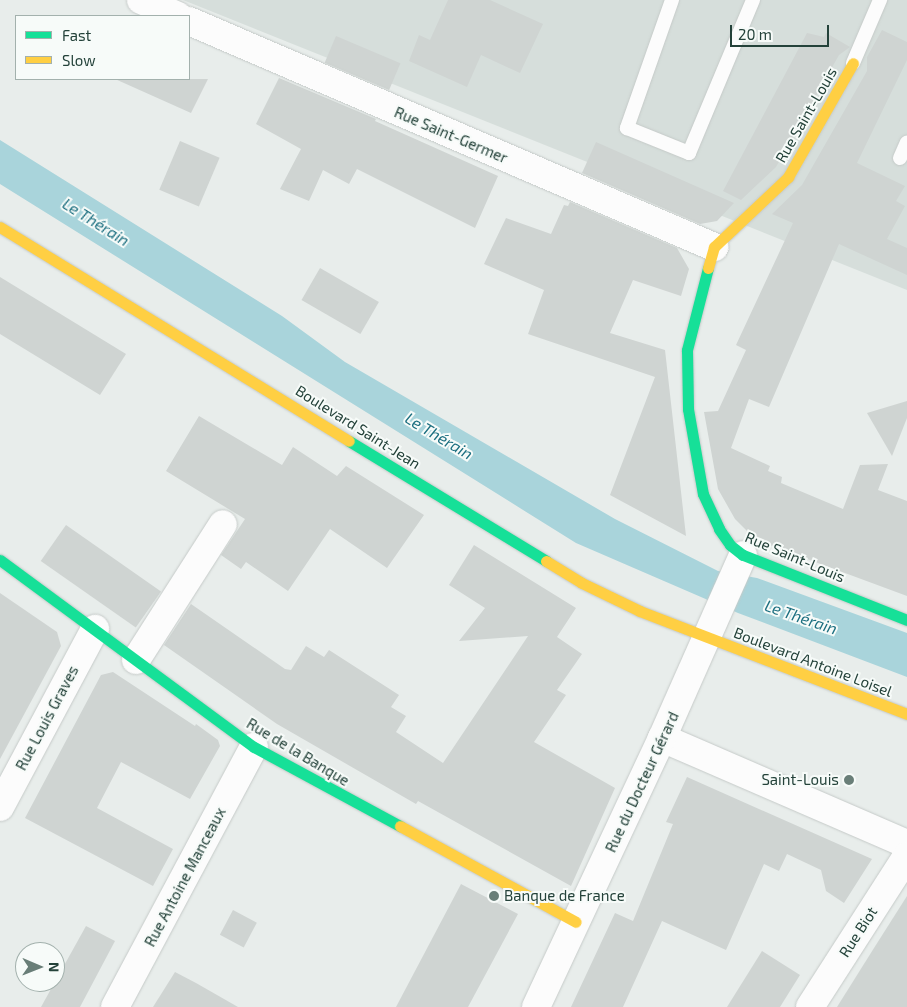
<!DOCTYPE html>
<meta charset="utf-8">
<style>
body{margin:0}
#map{position:relative;width:907px;height:1007px;overflow:hidden;background:#e8edeb;font-family:"Exo 2",sans-serif}
div>[style]{position:absolute}
.built>*{inset:0;background:#d6dedb}
.water>*{inset:0;background:#a9d4db}
.building>*{inset:0;background:#cfd4d2;transform-origin:0 0}
.roads{filter:drop-shadow(0 0 1px #c5cac8) drop-shadow(0 0 1px #c5cac8)}
.lane>*{height:14px;margin:-7px;padding:0 7px;transform-origin:7px;border-radius:7px;background:#fcfcfc}
.street>*{height:28px;margin:-14px;padding:0 14px;transform-origin:14px;border-radius:14px;background:#fcfcfc}
.fast>*{height:11px;margin:-5.5px;padding:0 5.5px;transform-origin:5.5px;border-radius:5.5px;background:#16e098}
.slow>*{height:11px;margin:-5.5px;padding:0 5.5px;transform-origin:5.5px;border-radius:5.5px;background:#ffcf43}
.dots>*{width:14px;height:14px;translate:-50% -50%;box-sizing:border-box;border:2px solid #f7fbf9;border-radius:50%}
span{translate:-50% -50%;white-space:nowrap;text-align:center;line-height:1.15;-webkit-text-stroke:4px #f7fbf9;paint-order:stroke}
.street-label{font-size:15px;color:#24423a}
.poi-label{font-size:15px;color:#24423a}
.right{translate:-100% -50%;text-align:right}
.left{translate:0 -50%;text-align:left}
.water-label{font-size:16px;color:#1c6f80;font-style:italic}
.legend{position:absolute;left:15px;top:15px;width:175px;height:65px;box-sizing:border-box;background:#f7fbf9;border:1px solid #a3b1ad;margin:0;padding:6px 9px;list-style:none;font-size:15px;color:#24423a}
.legend li{display:flex;align-items:center;gap:10px;height:25px}
.legend b{width:25px;border:1px solid #a3b1ad}
.north{position:absolute;left:15px;top:942px;width:50px;height:50px;box-sizing:border-box;background:#f7fbf9;border:1px solid #a3b1ad;border-radius:50%;rotate:91deg;font-size:14px;font-weight:700;line-height:20px;text-align:center;color:#24423a}
.north::after{content:'';display:block;margin:auto;width:18px;height:22px;background:#697e78;clip-path:polygon(50% 0,100% 100%,50% 72%,0 100%)}
.scale{position:absolute;left:730px;top:25px;width:99px;height:22px;box-sizing:border-box;border:2px solid #24423a;border-top:0;padding-left:6px;font-size:15px;line-height:18px;white-space:nowrap;color:#24423a;-webkit-text-stroke:4px #f7fbf9;paint-order:stroke}
</style>
<div id="map">
<div class="built">
<i style="clip-path:polygon(183px 0,907px 0,907px 290px)"></i>
</div>
<div class="water">
<i style="clip-path:polygon(0 140px,282px 316px,345px 362px,615px 519px,718px 571px,757px 578px,907px 633px,907px 677px,738px 613px,576px 543px,0 184px)"></i>
</div>
<div class="building">
<i style="clip-path:polygon(448px 0,490px 0,543px 24px,520px 73px,481px 55px,467px 87px,409px 61px,419px 35px,430px 40px)"></i>
<i style="clip-path:polygon(882px 30px,907px 42px,907px 60px,857px 163px,905px 186px,896px 201px,905px 206px,887px 239px,907px 248px,907px 275px,839px 244px,769px 407px,749px 399px,731px 448px,770px 466px,768px 471px,782px 477px,781px 483px,843px 509px,860px 465px,888px 464px,878px 490px,907px 501px,907px 596px,756px 540px,735px 519px,718px 489px,704px 412px,718px 411px,746px 350px,736px 345px,793px 223px,772px 214px,802px 185px,867px 71px,867px 57px)"></i>
<i style="clip-path:polygon(807px 33px,824px 37px,826px 33px,850px 47px,839px 55px,776px 167px,741px 200px,723px 191px)"></i>
<i style="left:336px;top:36px;width:70px;height:29px;rotate:23deg"></i>
<i style="clip-path:polygon(279px 78px,376px 119px,375px 121px,498px 176px,475px 228px,357px 169px,349px 184px,323px 170px,309px 201px,280px 189px,301px 149px,256px 124px)"></i>
<i style="clip-path:polygon(115px 79px,208px 79px,191px 113px)"></i>
<i style="left:180px;top:141px;width:43px;height:53px;rotate:23deg"></i>
<i style="clip-path:polygon(596px 142px,734px 203px,717px 221px,700px 224px,582px 173px)"></i>
<i style="clip-path:polygon(570px 202px,677px 248px,689px 269px,681px 296px,633px 280px,610px 333px,665px 350px,686px 536px,610px 495px,655px 377px,528px 334px,544px 290px,484px 264px,506px 218px,551px 234px,564px 205px,568px 206px)"></i>
<i style="left:320px;top:268px;width:68px;height:37px;rotate:30deg"></i>
<i style="clip-path:polygon(0 277px,126px 354px,100px 395px,0 334px)"></i>
<i style="clip-path:polygon(907px 401px,907px 418px,892px 456px,867px 413px)"></i>
<i style="clip-path:polygon(199px 416px,282px 465px,293px 447px,337px 476px,346px 466px,424px 515px,387px 568px,330px 529px,288px 591px,246px 562px,241px 569px,221px 555px,245px 519px,166px 471px)"></i>
<i style="left:66px;top:525px;width:116px;height:44px;rotate:35deg"></i>
<i style="clip-path:polygon(474px 545px,576px 608px,557px 637px,582px 654px,557px 690px,566px 695px,534px 742px,615px 788px,571px 886px,418px 801px,416px 804px,277px 724px,164px 645px,191px 604px,285px 669px,291px 670px,306px 646px,324px 657px,329px 650px,399px 695px,391px 707px,406px 716px,396px 732px,443px 763px,528px 636px,459px 641px,485px 608px,449px 585px)"></i>
<i style="clip-path:polygon(0 593px,57px 632px,61px 646px,0 759px)"></i>
<i style="clip-path:polygon(113px 672px,195px 726px,196px 724px,218px 740px,220px 746px,190px 799px,121px 762px,97px 808px,173px 849px,153px 886px,25px 818px,101px 675px)"></i>
<i style="clip-path:polygon(687px 777px,872px 859px,844px 903px,826px 891px,821px 870px,787px 854px,779px 871px,764px 864px,726px 950px,662px 921px,623px 1007px,571px 1007px,615px 913px,633px 921px,673px 824px,666px 822px)"></i>
<i style="clip-path:polygon(461px 884px,518px 914px,468px 1007px,396px 1007px)"></i>
<i style="clip-path:polygon(907px 896px,907px 1007px,837px 1007px,874px 948px)"></i>
<i style="left:233px;top:910px;width:27px;height:28px;rotate:28deg"></i>
<i style="clip-path:polygon(86px 926px,115px 941px,80px 1007px,41px 1007px)"></i>
<i style="clip-path:polygon(762px 951px,800px 975px,780px 1007px,727px 1007px)"></i>
<i style="clip-path:polygon(175px 972px,196px 983px,238px 1007px,153px 1007px)"></i>
</div>
<div class="roads">
<div class="lane">
<i style="left:672px;top:0;width:136px;rotate:109.4deg"></i>
<i style="left:627px;top:128px;width:67px;rotate:22deg"></i>
<i style="left:689px;top:153px;width:166px;rotate:-67.3deg"></i>
<i style="left:853px;top:63px;width:69px;rotate:-66.8deg"></i>
<i style="left:900px;top:158px;width:17px;rotate:-66deg"></i>
</div>
<div class="street">
<i style="left:141px;top:0;width:40px;rotate:23.4deg"></i>
<i style="left:189px;top:21px;width:572px;rotate:23.29deg"></i>
<i style="left:136px;top:660px;width:161px;rotate:-57.4deg"></i>
<i style="left:662px;top:738px;width:267px;rotate:23.4deg"></i>
<i style="left:0;top:807px;width:202px;rotate:-61.9deg"></i>
<i style="left:115px;top:1007px;width:295px;rotate:-61.9deg"></i>
<i style="left:536px;top:1007px;width:297px;rotate:-64.9deg"></i>
<i style="left:662px;top:738px;width:200px;rotate:-66.1deg"></i>
<i style="left:810px;top:1007px;width:179px;rotate:-57.3deg"></i>
</div>
<div class="fast">
<i style="left:708px;top:268px;width:85px;rotate:104.4deg"></i>
<i style="left:687px;top:350px;width:59px;rotate:89deg"></i>
<i style="left:688px;top:409px;width:86px;rotate:80deg"></i>
<i style="left:703px;top:494px;width:38px;rotate:65deg"></i>
<i style="left:719px;top:529px;width:19px;rotate:55deg"></i>
<i style="left:730px;top:545px;width:16px;rotate:38deg"></i>
<i style="left:743px;top:555px;width:176px;rotate:21.6deg"></i>
<i style="left:349px;top:441px;width:231px;rotate:31.3deg"></i>
<i style="left:0;top:560px;width:315px;rotate:36.4deg"></i>
<i style="left:254px;top:747px;width:166px;rotate:28.4deg"></i>
</div>
<div class="slow">
<i style="left:0;top:227px;width:409px;rotate:31.5deg"></i>
<i style="left:708px;top:268px;width:22px;rotate:-74deg"></i>
<i style="left:714px;top:247px;width:102px;rotate:-43.4deg"></i>
<i style="left:788px;top:177px;width:131px;rotate:-60.3deg"></i>
<i style="left:546px;top:561px;width:42px;rotate:31.4deg"></i>
<i style="left:582px;top:583px;width:64px;rotate:25.8deg"></i>
<i style="left:640px;top:611px;width:286px;rotate:21.1deg"></i>
<i style="left:400px;top:826px;width:200px;rotate:28.6deg"></i>
</div>
</div>
<div class="dots">
<i style="left:849px;top:780px;background:#697e78"></i>
<i style="left:494px;top:896px;background:#697e78"></i>
</div>
<div class="street-label">
<span style="left:806px;top:115px;rotate:-60deg">Rue Saint-Louis</span>
<span style="left:451px;top:135px;rotate:23deg">Rue Saint-Germer</span>
<span style="left:358px;top:427px;rotate:32deg">Boulevard Saint-Jean</span>
<span style="left:795px;top:557px;rotate:23deg">Rue Saint-Louis</span>
<span style="left:813px;top:662px;rotate:21deg">Boulevard Antoine Loisel</span>
<span style="left:47px;top:718px;rotate:-62deg">Rue Louis Graves</span>
<span style="left:298px;top:752px;rotate:31deg">Rue de la Banque</span>
<span style="left:642px;top:782px;rotate:-65deg">Rue du Docteur Gérard</span>
<span style="left:185px;top:877px;rotate:-62deg">Rue Antoine Manceaux</span>
<span style="left:858px;top:932px;rotate:-57deg">Rue Biot</span>
</div>
<div class="poi-label">
<span class="right" style="left:839px;top:780px">Saint-Louis</span>
<span class="left" style="left:504px;top:896px">Banque de France</span>
</div>
<div class="water-label">
<span style="left:96px;top:222px;rotate:32deg">Le Thérain</span>
<span style="left:439px;top:436px;rotate:31deg">Le Thérain</span>
<span style="left:801px;top:617px;rotate:19deg">Le Thérain</span>
</div>
<ul class="legend">
<li><b style="height:6px;background:#16e098"></b>Fast</li>
<li><b style="height:6px;background:#ffcf43"></b>Slow</li>
</ul>
<div class="north">N</div>
<div class="scale">20 m</div>
</div>
